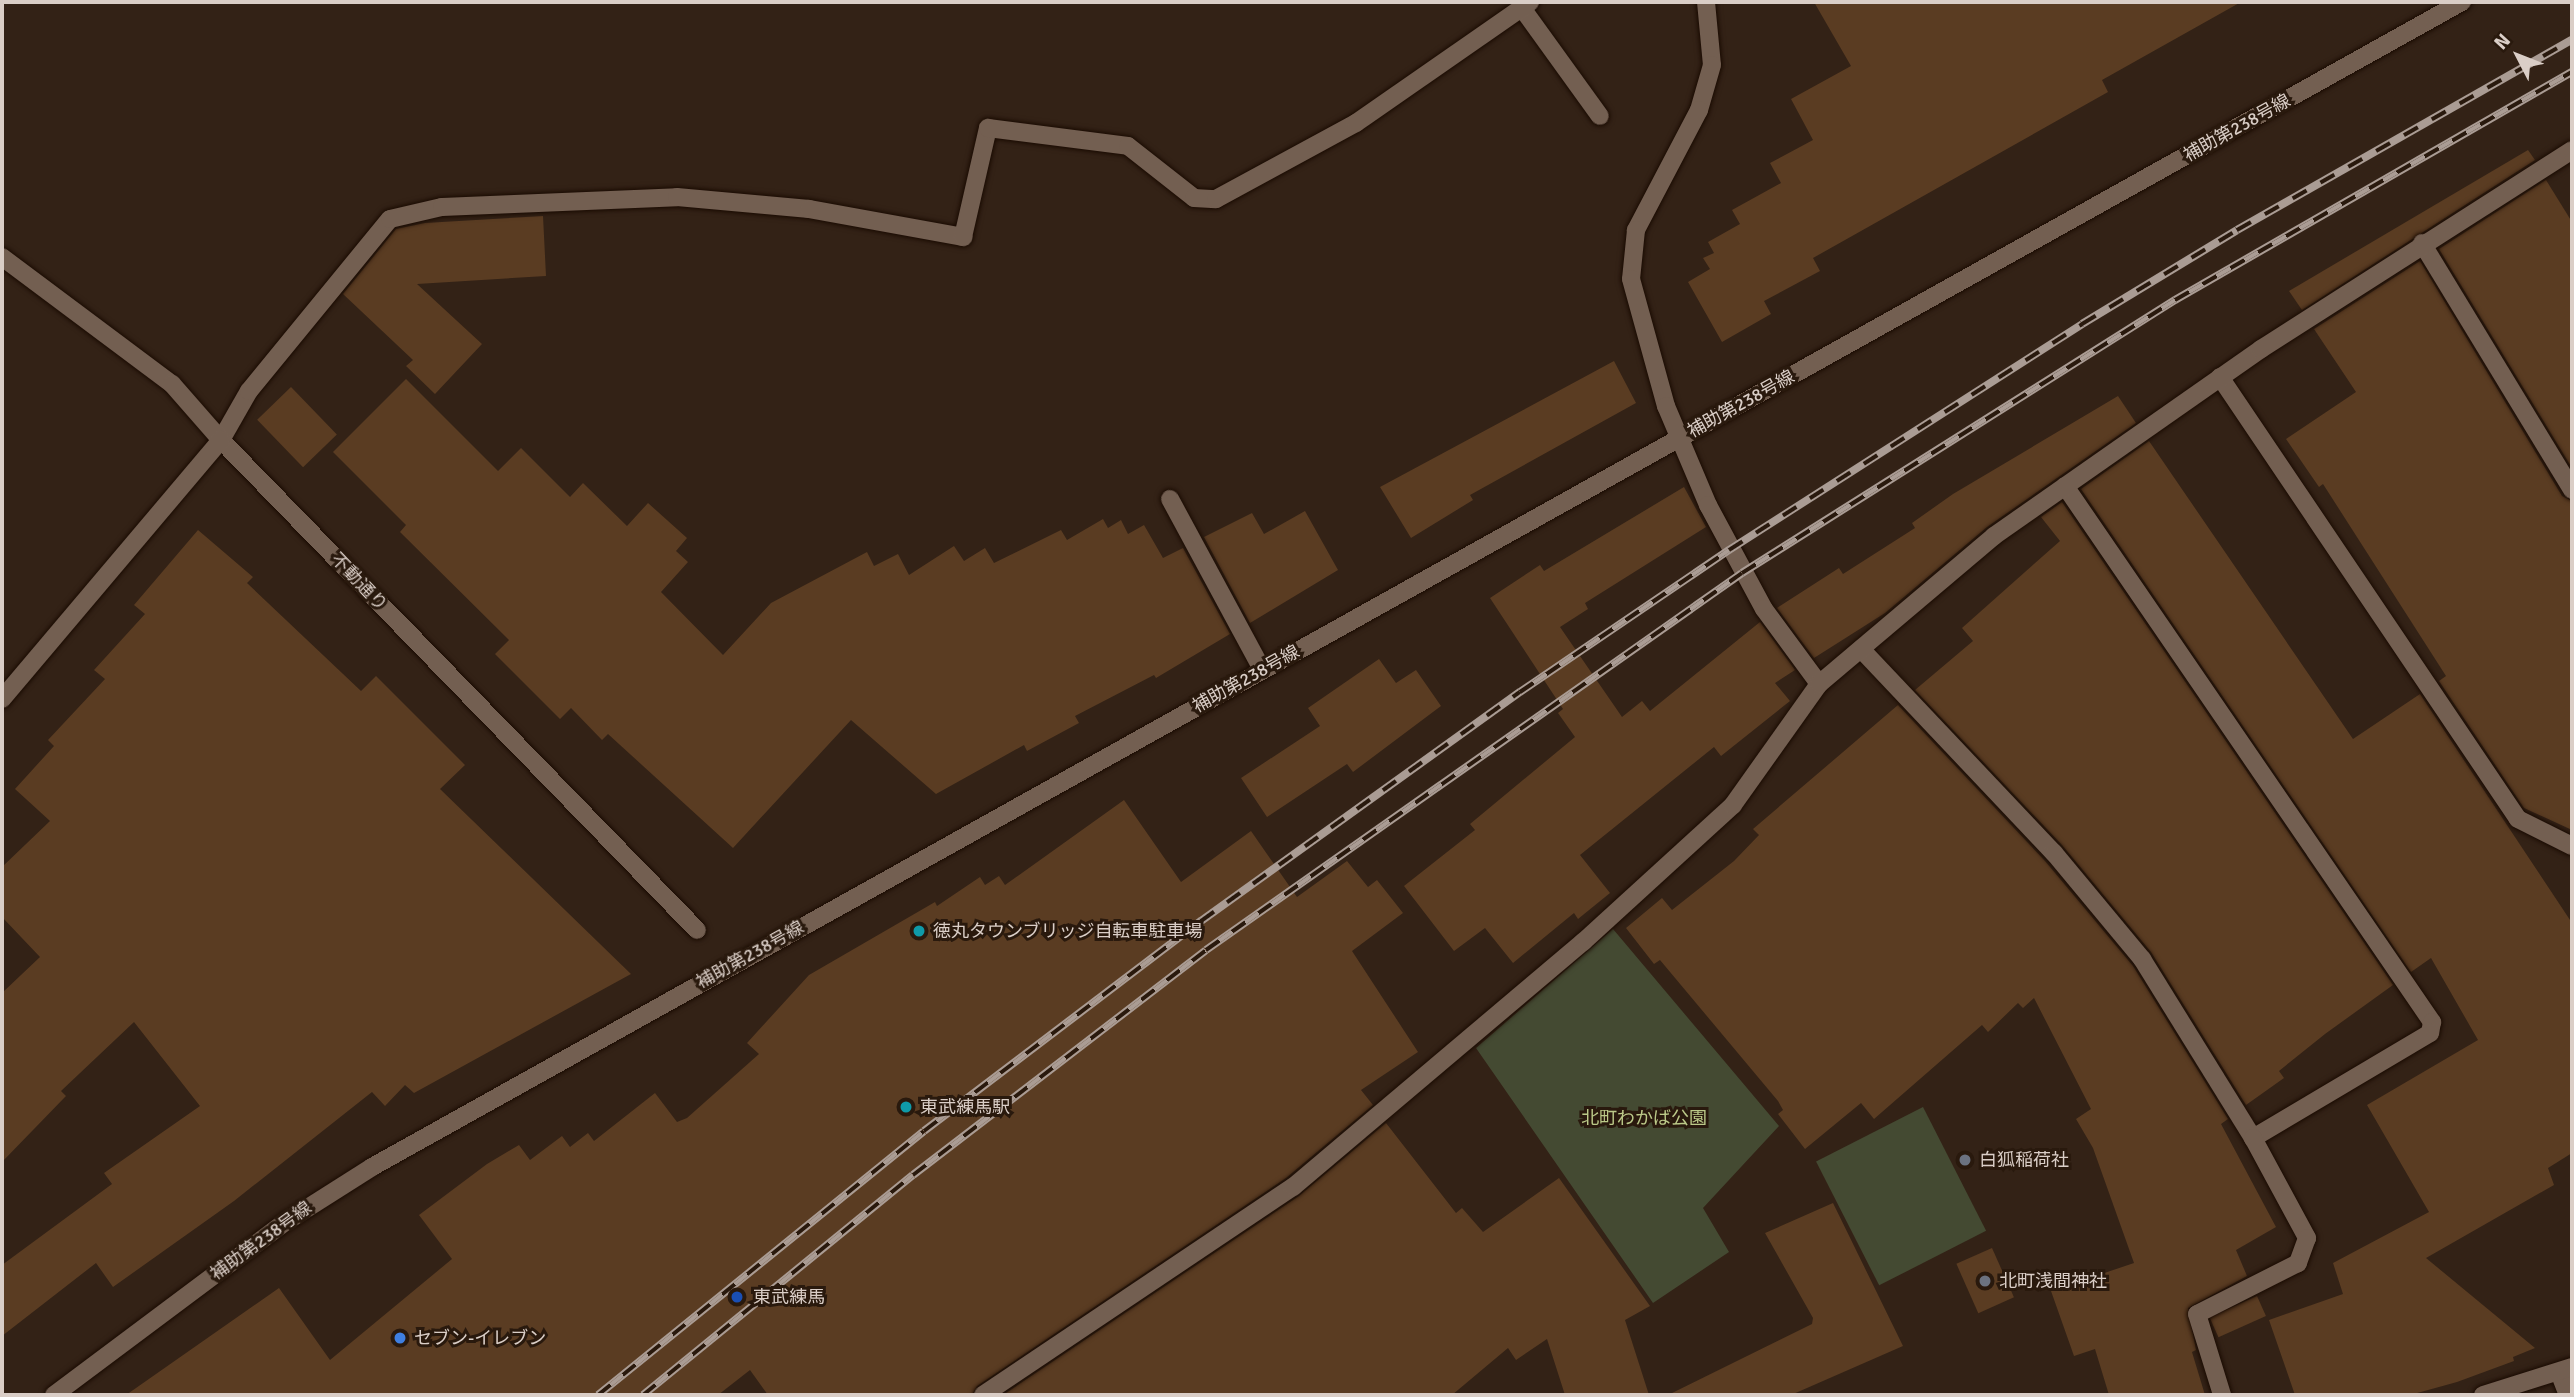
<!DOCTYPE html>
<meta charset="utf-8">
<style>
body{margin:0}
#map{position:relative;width:2574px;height:1397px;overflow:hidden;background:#332216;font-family:Signika,"Noto Sans JP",sans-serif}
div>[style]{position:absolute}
.green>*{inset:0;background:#444a32;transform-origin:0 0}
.building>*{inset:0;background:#5a3c22;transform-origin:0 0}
.roads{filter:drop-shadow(0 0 2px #1a0b02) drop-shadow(0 0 2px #1a0b02)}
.street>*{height:18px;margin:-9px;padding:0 9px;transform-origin:9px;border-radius:9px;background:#735f51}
.secondary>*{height:18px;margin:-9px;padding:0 9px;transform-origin:9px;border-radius:9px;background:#735f51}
.rail>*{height:8px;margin-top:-4px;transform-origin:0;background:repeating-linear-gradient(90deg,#29190d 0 16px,#aa9c94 0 32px);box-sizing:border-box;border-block:2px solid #aa9c94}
.dots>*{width:19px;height:19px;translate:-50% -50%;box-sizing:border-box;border:4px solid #29190d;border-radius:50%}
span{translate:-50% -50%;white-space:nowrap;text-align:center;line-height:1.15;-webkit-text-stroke:6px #29190d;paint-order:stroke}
.street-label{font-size:18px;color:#dacec7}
.poi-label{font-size:18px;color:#dacec7}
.left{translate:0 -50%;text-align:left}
.park-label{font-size:18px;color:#bbc988}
.frame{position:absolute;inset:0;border:4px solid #dacec7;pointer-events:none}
.north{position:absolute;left:2483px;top:21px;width:70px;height:70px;-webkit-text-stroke:5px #29190d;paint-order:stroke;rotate:312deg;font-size:19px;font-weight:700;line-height:28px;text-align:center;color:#dacec7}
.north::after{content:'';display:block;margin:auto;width:24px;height:32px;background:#dacec7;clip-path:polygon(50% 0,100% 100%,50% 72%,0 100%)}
</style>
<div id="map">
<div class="green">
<i style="clip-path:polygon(1613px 929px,1779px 1126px,1703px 1208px,1729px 1252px,1653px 1303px,1476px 1048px)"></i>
<i style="left:1923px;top:1107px;width:139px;height:120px;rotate:63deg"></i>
</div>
<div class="building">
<i style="clip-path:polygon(1814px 2px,2241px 2px,2102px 80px,2108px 92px,1813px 258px,1820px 271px,1764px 301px,1771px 314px,1722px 342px,1688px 282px,1710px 269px,1703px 258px,1714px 253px,1708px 242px,1740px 224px,1732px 210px,1781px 183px,1770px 163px,1813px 140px,1791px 99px,1851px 66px)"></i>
<i style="clip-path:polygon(2528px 150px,2535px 160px,2302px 310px,2289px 291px)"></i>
<i style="clip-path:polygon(2546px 180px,2572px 222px,2572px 468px,2439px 249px)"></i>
<i style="clip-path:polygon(543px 216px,546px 276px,417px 284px,482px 344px,435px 394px,406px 366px,413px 360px,343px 294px,396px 229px,425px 223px)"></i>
<i style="clip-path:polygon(2420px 261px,2562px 496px,2572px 501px,2572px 830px,2524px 808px,2439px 681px,2446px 676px,2323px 484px,2319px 487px,2286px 439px,2356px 392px,2314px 329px)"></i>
<i style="clip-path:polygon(1614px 361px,1636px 403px,1470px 495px,1473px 500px,1411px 538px,1380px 487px)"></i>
<i style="clip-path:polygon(406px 379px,498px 471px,521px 448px,570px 497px,583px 483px,627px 526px,648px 503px,687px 538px,676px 551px,688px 562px,661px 592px,723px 655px,771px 603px,867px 552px,874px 566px,898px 554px,909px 575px,954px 546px,964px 561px,985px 548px,994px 563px,1061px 530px,1067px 540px,1103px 519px,1108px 528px,1121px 520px,1128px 534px,1144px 525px,1163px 558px,1183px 548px,1230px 634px,1156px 678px,1154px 675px,1075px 716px,1079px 723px,1027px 751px,1024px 745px,936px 794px,851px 720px,733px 848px,608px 734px,602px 740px,571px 708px,560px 719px,495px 654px,509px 640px,400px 532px,406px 525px,333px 452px)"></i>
<i style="left:291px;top:387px;width:66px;height:47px;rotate:46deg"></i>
<i style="clip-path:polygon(2118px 396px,2136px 423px,1987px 527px,1885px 613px,1814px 658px,1777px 608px,1839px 568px,1843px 574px,1915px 528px,1912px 523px,1953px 494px)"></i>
<i style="clip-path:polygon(2149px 441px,2353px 739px,2420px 694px,2572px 923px,2572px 1153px,2548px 1168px,2554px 1185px,2426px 1258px,2535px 1348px,2513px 1357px,2514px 1361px,2457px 1382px,2410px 1395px,2295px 1395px,2269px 1320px,2343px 1294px,2333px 1263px,2429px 1212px,2367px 1105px,2478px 1040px,2431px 958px,2411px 972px,2081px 489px)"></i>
<i style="clip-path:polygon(1684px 487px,1706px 527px,1585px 603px,1588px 609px,1560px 627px,1622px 717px,1642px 701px,1650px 711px,1760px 622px,1795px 670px,1775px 683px,1790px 701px,1721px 756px,1714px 747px,1580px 855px,1610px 893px,1578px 919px,1574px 913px,1513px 963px,1485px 928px,1454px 951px,1404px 886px,1475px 830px,1470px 824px,1575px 737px,1558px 713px,1563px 709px,1490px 598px,1540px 565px,1544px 571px)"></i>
<i style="clip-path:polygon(2062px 502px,2393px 985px,2325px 1034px,2279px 1071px,2284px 1078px,2246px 1105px,2151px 952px,2062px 845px,1915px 690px,1973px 641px,1962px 628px,2060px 541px,2041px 517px)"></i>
<i style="clip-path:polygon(1305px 511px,1338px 570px,1250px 623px,1204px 537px,1252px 513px,1264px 534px)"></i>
<i style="clip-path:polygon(198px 530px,253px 577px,247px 583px,361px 691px,376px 676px,465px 765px,440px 789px,631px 974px,414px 1093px,405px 1085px,385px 1106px,372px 1092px,234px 1201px,113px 1287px,96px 1263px,2px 1336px,2px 1265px,112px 1184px,104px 1173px,200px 1106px,134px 1022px,61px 1091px,66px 1096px,2px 1162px,2px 993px,40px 957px,2px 917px,2px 867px,50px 821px,15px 789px,54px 746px,48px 740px,105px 679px,94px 670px,145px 614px,134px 605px)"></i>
<i style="clip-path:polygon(1379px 659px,1396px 683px,1416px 670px,1441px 706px,1353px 772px,1347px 764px,1267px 817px,1241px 778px,1320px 726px,1308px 708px)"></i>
<i style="clip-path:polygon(1898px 705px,2045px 861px,2133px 966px,2228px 1119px,2221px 1124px,2276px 1227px,2236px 1250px,2247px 1276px,2188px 1308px,2196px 1350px,2192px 1352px,2205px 1395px,2109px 1395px,2095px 1349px,2074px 1356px,2051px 1291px,2134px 1263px,2093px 1148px,2076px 1119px,2091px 1109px,2034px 998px,2023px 1008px,2018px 1003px,1988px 1032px,1982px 1025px,1874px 1119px,1861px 1103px,1805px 1149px,1778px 1114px,1783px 1110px,1778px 1101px,1660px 960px,1654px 964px,1626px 928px,1662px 898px,1672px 910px,1734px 861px,1759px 835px,1753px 829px)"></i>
<i style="clip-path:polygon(1124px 800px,1181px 882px,1251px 831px,1297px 897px,1347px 861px,1368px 887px,1377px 880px,1403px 913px,1352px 951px,1418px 1052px,1361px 1090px,1373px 1105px,1286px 1178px,977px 1386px,972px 1395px,768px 1395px,750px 1370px,718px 1395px,126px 1395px,279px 1288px,330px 1360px,452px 1259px,419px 1215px,487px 1164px,519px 1145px,530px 1160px,562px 1136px,570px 1147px,588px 1133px,594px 1141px,655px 1093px,677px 1122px,687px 1118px,759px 1054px,747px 1043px,809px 975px,935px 902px,937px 906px,980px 877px,985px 885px,999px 876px,1005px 885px)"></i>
<i style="clip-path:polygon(1386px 1123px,1456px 1213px,1462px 1208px,1483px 1232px,1559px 1178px,1650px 1306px,1625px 1320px,1649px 1395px,1565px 1395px,1547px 1339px,1516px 1360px,1508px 1348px,1452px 1395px,1003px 1395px,1299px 1196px)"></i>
<i style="clip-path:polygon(1833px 1203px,1903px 1346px,1791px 1395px,1668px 1395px,1812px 1324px,1813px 1318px,1765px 1233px)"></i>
<i style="left:1992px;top:1248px;width:54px;height:39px;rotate:66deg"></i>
<i style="left:2257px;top:1296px;width:22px;height:52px;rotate:66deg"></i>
</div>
<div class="roads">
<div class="street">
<i style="left:1706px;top:2px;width:63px;rotate:84.6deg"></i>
<i style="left:1712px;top:65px;width:47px;rotate:106.1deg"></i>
<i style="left:1699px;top:110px;width:136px;rotate:117.7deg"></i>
<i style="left:1636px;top:230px;width:49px;rotate:95.8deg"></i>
<i style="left:1631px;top:279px;width:132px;rotate:74.6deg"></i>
<i style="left:1666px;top:406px;width:108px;rotate:67deg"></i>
<i style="left:1708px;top:505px;width:118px;rotate:61.7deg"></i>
<i style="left:1764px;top:609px;width:93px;rotate:53.7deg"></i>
<i style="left:1522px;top:8px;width:133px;rotate:54.2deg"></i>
<i style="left:2422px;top:243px;width:289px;rotate:58.7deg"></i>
<i style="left:2220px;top:377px;width:533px;rotate:56.01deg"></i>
<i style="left:2518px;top:819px;width:60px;rotate:26.6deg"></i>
<i style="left:221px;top:440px;width:56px;rotate:-60.3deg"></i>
<i style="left:249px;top:391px;width:222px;rotate:-50.7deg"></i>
<i style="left:390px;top:219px;width:53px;rotate:-13deg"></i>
<i style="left:442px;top:207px;width:235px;rotate:-2.4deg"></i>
<i style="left:677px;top:197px;width:133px;rotate:5.2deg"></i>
<i style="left:809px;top:209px;width:157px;rotate:10.3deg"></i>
<i style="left:963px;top:237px;width:112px;rotate:-77.1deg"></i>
<i style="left:988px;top:128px;width:141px;rotate:7.3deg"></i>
<i style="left:1128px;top:146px;width:84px;rotate:38.2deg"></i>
<i style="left:1194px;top:198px;width:22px;rotate:3deg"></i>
<i style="left:1216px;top:199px;width:159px;rotate:-28.5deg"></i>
<i style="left:1356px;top:123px;width:212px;rotate:-34.8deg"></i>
<i style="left:2065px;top:486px;width:650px;rotate:55.6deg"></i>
<i style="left:2432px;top:1022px;width:11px;rotate:100deg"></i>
<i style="left:2430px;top:1033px;width:206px;rotate:149.3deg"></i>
<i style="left:1170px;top:499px;width:193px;rotate:61.6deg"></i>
<i style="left:1861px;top:649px;width:281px;rotate:46.6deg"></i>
<i style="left:2054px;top:853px;width:138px;rotate:50.3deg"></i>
<i style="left:2142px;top:959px;width:211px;rotate:58.2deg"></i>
<i style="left:2253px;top:1138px;width:114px;rotate:61.6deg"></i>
<i style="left:2307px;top:1238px;width:27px;rotate:110deg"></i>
<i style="left:2298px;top:1263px;width:113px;rotate:153.2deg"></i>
<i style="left:2197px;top:1314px;width:85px;rotate:72.8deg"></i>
<i style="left:2559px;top:1372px;width:25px;rotate:69deg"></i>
<i style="left:983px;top:1395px;width:373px;rotate:-33.9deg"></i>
<i style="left:1293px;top:1187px;width:380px;rotate:-40.2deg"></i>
<i style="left:1583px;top:942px;width:203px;rotate:-42.4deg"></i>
<i style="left:1733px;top:805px;width:148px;rotate:-54.6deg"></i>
<i style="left:1819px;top:684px;width:229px;rotate:-40.2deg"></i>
<i style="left:1994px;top:536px;width:326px;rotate:-35deg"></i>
<i style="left:2261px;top:349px;width:369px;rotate:-32.6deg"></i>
<i style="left:2483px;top:1395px;width:93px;rotate:-17.5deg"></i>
</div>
<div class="secondary">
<i style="left:2px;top:257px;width:212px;rotate:36.8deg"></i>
<i style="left:172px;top:384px;width:74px;rotate:48.8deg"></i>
<i style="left:221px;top:440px;width:683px;rotate:45.83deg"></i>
<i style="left:2px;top:699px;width:339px;rotate:-49.8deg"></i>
<i style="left:54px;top:1395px;width:291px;rotate:-36.8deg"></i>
<i style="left:287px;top:1221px;width:101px;rotate:-32.4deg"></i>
<i style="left:372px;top:1167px;width:2393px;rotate:-29.14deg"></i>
</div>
</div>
<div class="rail">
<i style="left:598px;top:1395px;width:419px;rotate:-39deg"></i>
<i style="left:924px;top:1131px;width:348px;rotate:-37.2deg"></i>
<i style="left:1201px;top:921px;width:393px;rotate:-35.7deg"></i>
<i style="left:1520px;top:692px;width:253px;rotate:-34.2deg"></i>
<i style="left:1729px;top:550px;width:419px;rotate:-32.6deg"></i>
<i style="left:2082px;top:324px;width:181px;rotate:-31.2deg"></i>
<i style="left:2237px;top:230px;width:385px;rotate:-29.6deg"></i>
<i style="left:643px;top:1395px;width:348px;rotate:-39.2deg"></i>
<i style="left:913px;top:1175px;width:369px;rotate:-37.5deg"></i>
<i style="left:1206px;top:950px;width:655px;rotate:-35.12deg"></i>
<i style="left:1742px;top:573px;width:512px;rotate:-32.23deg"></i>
<i style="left:2175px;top:300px;width:458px;rotate:-29.9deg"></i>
</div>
<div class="dots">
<i style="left:919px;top:931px;background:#0f9aa8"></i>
<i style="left:906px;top:1107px;background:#0f9aa8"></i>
<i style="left:1965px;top:1160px;background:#6b7280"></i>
<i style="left:1985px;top:1281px;background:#6b7280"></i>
<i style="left:737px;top:1297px;background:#1a4fb4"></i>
<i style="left:400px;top:1338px;background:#3f7fe0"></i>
</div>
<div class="street-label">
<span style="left:2237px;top:128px;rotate:-29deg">補助第238号線</span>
<span style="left:1741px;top:404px;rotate:-29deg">補助第238号線</span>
<span style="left:359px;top:582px;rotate:46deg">不動通り</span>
<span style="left:1246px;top:679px;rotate:-29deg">補助第238号線</span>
<span style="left:750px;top:955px;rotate:-29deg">補助第238号線</span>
<span style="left:261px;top:1241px;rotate:-36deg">補助第238号線</span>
</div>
<div class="poi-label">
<span class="left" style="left:933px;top:931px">徳丸タウンブリッジ自転車駐車場</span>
<span class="left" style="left:920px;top:1107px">東武練馬駅</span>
<span class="left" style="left:1979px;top:1160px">白狐稲荷社</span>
<span class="left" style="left:1999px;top:1281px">北町浅間神社</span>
<span class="left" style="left:753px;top:1297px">東武練馬</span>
<span class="left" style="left:414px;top:1338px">セブン-イレブン</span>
</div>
<div class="park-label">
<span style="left:1644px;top:1118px">北町わかば公園</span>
</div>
<div class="frame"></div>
<div class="north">N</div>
</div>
